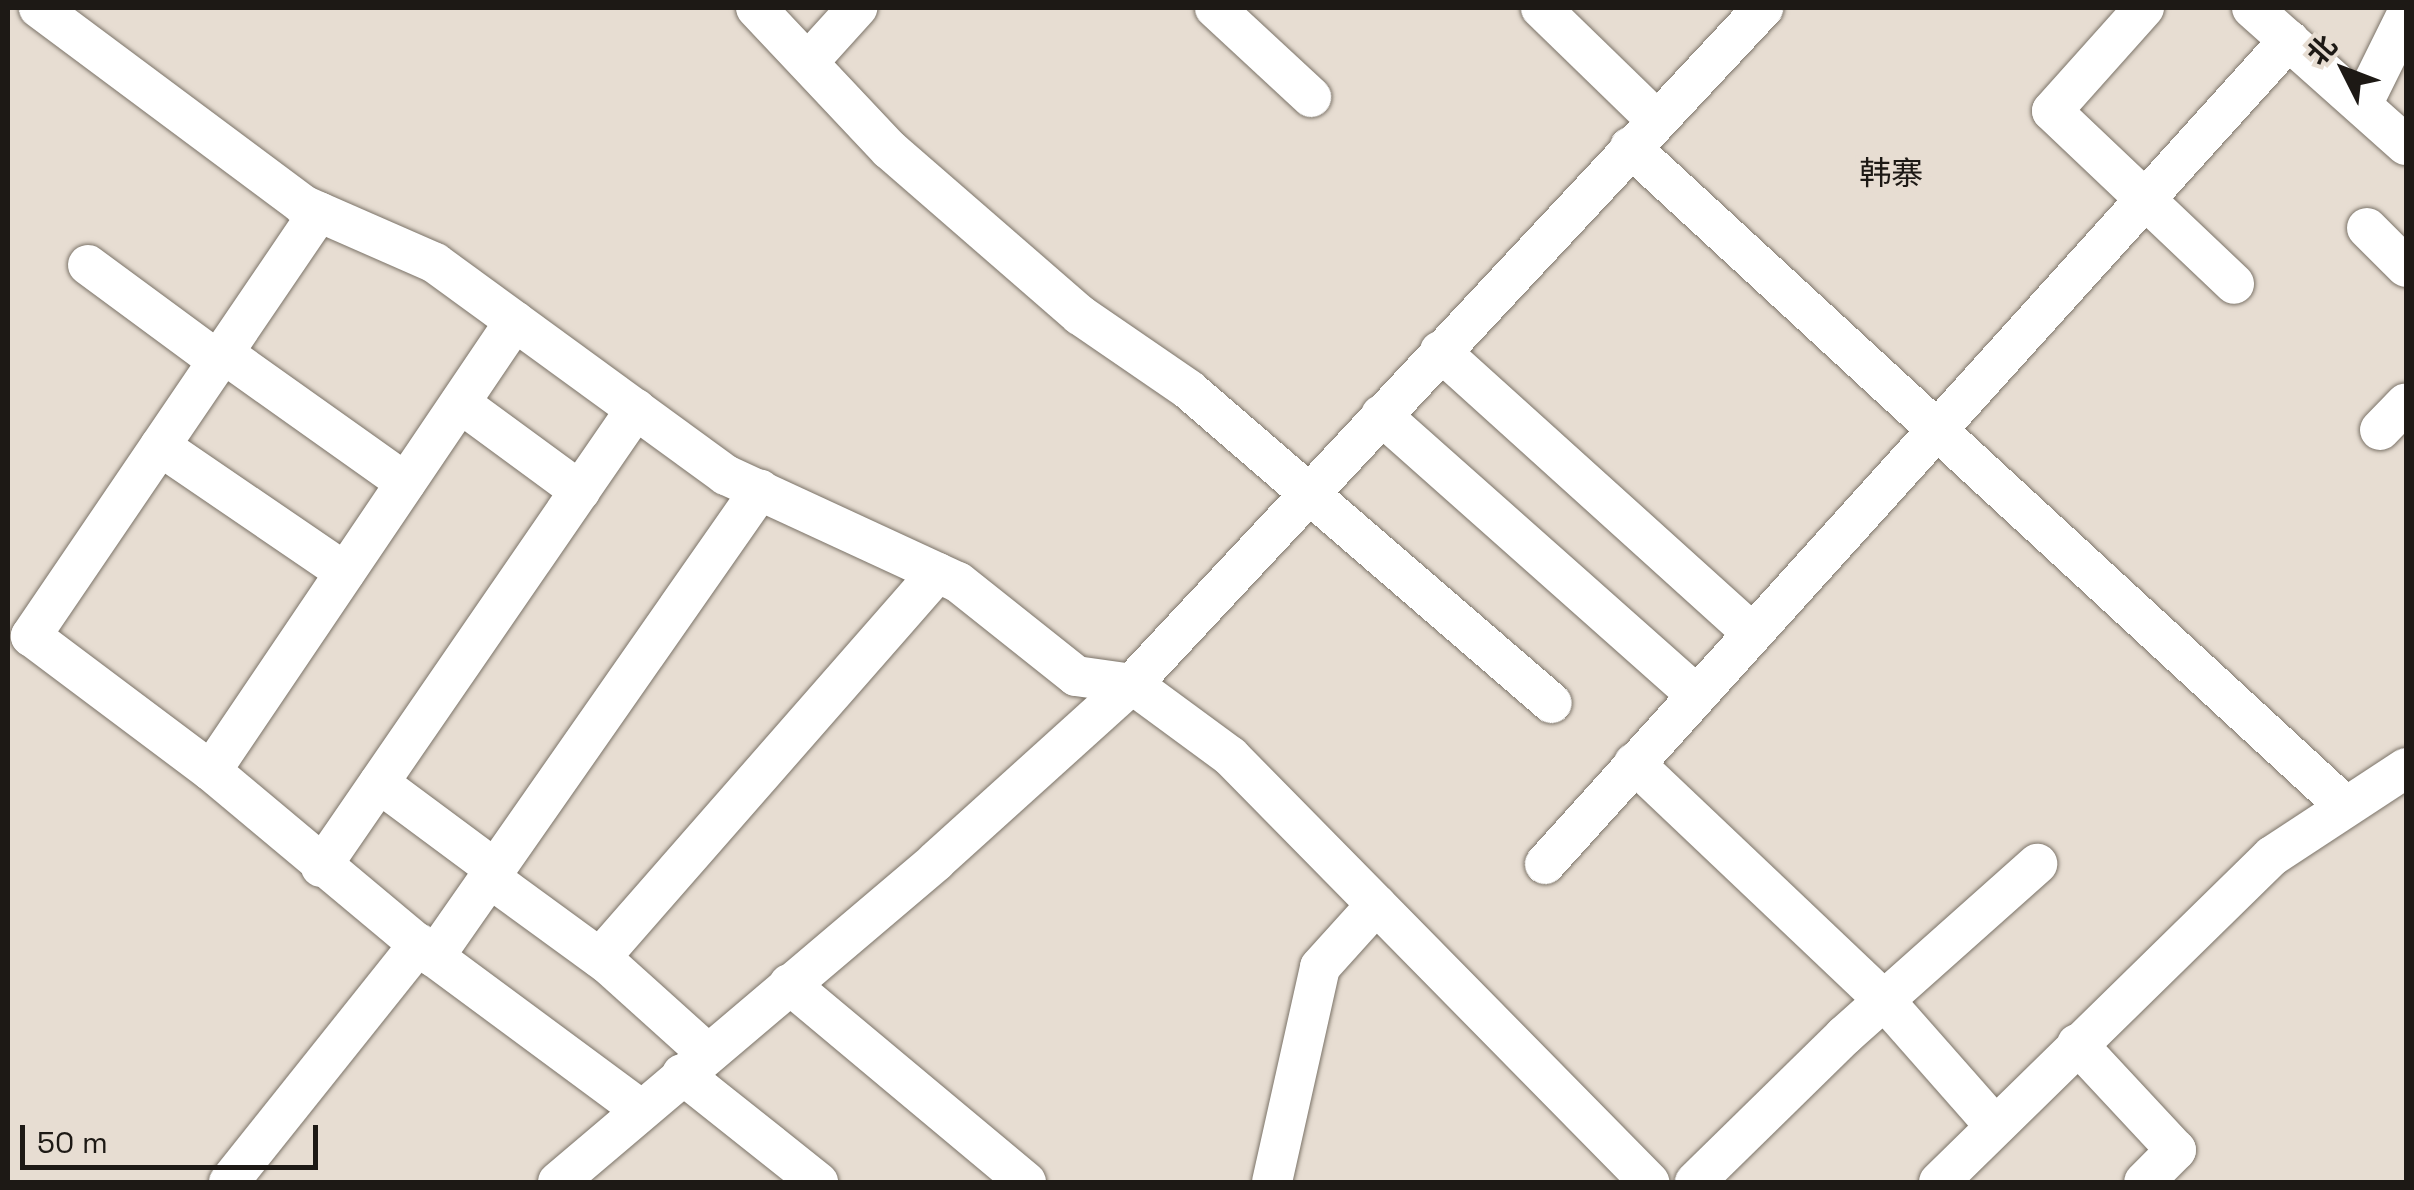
<!DOCTYPE html>
<meta charset="utf-8">
<style>
body{margin:0}
#map{position:relative;width:2414px;height:1190px;overflow:hidden;background:#e7ddd2;font-family:"Space Grotesk","Noto Sans SC",sans-serif}
div>[style]{position:absolute}
.roads{filter:drop-shadow(0 0 2px #7b7368) drop-shadow(0 0 2px #7b7368)}
.minor>*{height:40px;margin:-20px;padding:0 20px;transform-origin:20px;border-radius:20px;background:#fff}
span{translate:-50% -50%;white-space:nowrap;text-align:center;line-height:1.15;-webkit-text-stroke:10px #e7ddd2;paint-order:stroke}
.quarter-label{font-size:32px;color:#1d1915}
.frame{position:absolute;inset:0;border:10px solid #1d1915;pointer-events:none}
.north{position:absolute;left:2294px;top:20px;width:100px;height:100px;-webkit-text-stroke:8px #e7ddd2;paint-order:stroke;rotate:312deg;font-size:28px;font-weight:700;line-height:40px;text-align:center;color:#1d1915}
.north::after{content:'';display:block;margin:auto;width:35px;height:45px;background:#1d1915;clip-path:polygon(50% 0,100% 100%,50% 72%,0 100%)}
.scale{position:absolute;left:20px;top:1125px;width:298px;height:45px;box-sizing:border-box;border:5px solid #1d1915;border-top:0;padding-left:12px;font-size:30px;line-height:35px;white-space:nowrap;color:#1d1915;-webkit-text-stroke:8px #e7ddd2;paint-order:stroke}
</style>
<div id="map">
<div class="roads">
<div class="minor">
<i style="left:39px;top:8px;width:329px;rotate:36.7deg"></i>
<i style="left:303px;top:205px;width:144px;rotate:23.7deg"></i>
<i style="left:435px;top:263px;width:360px;rotate:36.1deg"></i>
<i style="left:726px;top:475px;width:255px;rotate:24.8deg"></i>
<i style="left:958px;top:582px;width:151px;rotate:38.5deg"></i>
<i style="left:1076px;top:676px;width:57px;rotate:8.1deg"></i>
<i style="left:1132px;top:684px;width:122px;rotate:36.3deg"></i>
<i style="left:1230px;top:756px;width:598px;rotate:45.47deg"></i>
<i style="left:756px;top:8px;width:195px;rotate:46.7deg"></i>
<i style="left:890px;top:150px;width:252px;rotate:41deg"></i>
<i style="left:1080px;top:315px;width:132px;rotate:34.5deg"></i>
<i style="left:1189px;top:390px;width:479px;rotate:40.8deg"></i>
<i style="left:1215px;top:8px;width:131px;rotate:42.8deg"></i>
<i style="left:1541px;top:8px;width:161px;rotate:44.2deg"></i>
<i style="left:2144px;top:8px;width:138px;rotate:131.8deg"></i>
<i style="left:2052px;top:111px;width:251px;rotate:43.5deg"></i>
<i style="left:2252px;top:8px;width:206px;rotate:41.7deg"></i>
<i style="left:809px;top:61px;width:72px;rotate:-47.8deg"></i>
<i style="left:2362px;top:105px;width:99px;rotate:-63.7deg"></i>
<i style="left:1630px;top:147px;width:971px;rotate:42.66deg"></i>
<i style="left:319px;top:212px;width:513px;rotate:124.19deg"></i>
<i style="left:31px;top:636px;width:225px;rotate:36.9deg"></i>
<i style="left:211px;top:771px;width:284px;rotate:39.9deg"></i>
<i style="left:429px;top:953px;width:264px;rotate:36.5deg"></i>
<i style="left:2367px;top:228px;width:55px;rotate:45deg"></i>
<i style="left:88px;top:265px;width:162px;rotate:36.4deg"></i>
<i style="left:1440px;top:351px;width:419px;rotate:42.1deg"></i>
<i style="left:223px;top:353px;width:224px;rotate:35.4deg"></i>
<i style="left:460px;top:403px;width:149px;rotate:36.3deg"></i>
<i style="left:1381px;top:415px;width:421px;rotate:41.6deg"></i>
<i style="left:2380px;top:430px;width:37px;rotate:-46deg"></i>
<i style="left:160px;top:446px;width:224px;rotate:34.3deg"></i>
<i style="left:1634px;top:763px;width:344px;rotate:43.5deg"></i>
<i style="left:1884px;top:1000px;width:168px;rotate:48.6deg"></i>
<i style="left:211px;top:771px;width:543px;rotate:-55.96deg"></i>
<i style="left:379px;top:783px;width:146px;rotate:36.6deg"></i>
<i style="left:1545px;top:864px;width:1110px;rotate:-47.92deg"></i>
<i style="left:321px;top:867px;width:556px;rotate:-55.48deg"></i>
<i style="left:490px;top:878px;width:146px;rotate:36.1deg"></i>
<i style="left:608px;top:964px;width:133px;rotate:42deg"></i>
<i style="left:434px;top:957px;width:570px;rotate:-55.08deg"></i>
<i style="left:600px;top:958px;width:512px;rotate:-48.8deg"></i>
<i style="left:789px;top:984px;width:309px;rotate:39.9deg"></i>
<i style="left:2077px;top:1044px;width:145px;rotate:47deg"></i>
<i style="left:2176px;top:1150px;width:45px;rotate:135deg"></i>
<i style="left:682px;top:1074px;width:174px;rotate:38.5deg"></i>
<i style="left:229px;top:1182px;width:305px;rotate:-51.4deg"></i>
<i style="left:558px;top:1182px;width:496px;rotate:-40.3deg"></i>
<i style="left:936px;top:861px;width:264px;rotate:-42.1deg"></i>
<i style="left:1132px;top:684px;width:925px;rotate:-46.97deg"></i>
<i style="left:1272px;top:1182px;width:220px;rotate:-77.4deg"></i>
<i style="left:1320px;top:967px;width:84px;rotate:-47.9deg"></i>
<i style="left:1695px;top:1182px;width:209px;rotate:-44.4deg"></i>
<i style="left:1844px;top:1036px;width:259px;rotate:-41.7deg"></i>
<i style="left:1939px;top:1182px;width:466px;rotate:-44.4deg"></i>
<i style="left:2272px;top:856px;width:160px;rotate:-33.3deg"></i>
</div>
</div>
<div class="quarter-label">
<span style="left:1891px;top:173px">韩寨</span>
</div>
<div class="frame"></div>
<div class="north">北</div>
<div class="scale">50 m</div>
</div>
